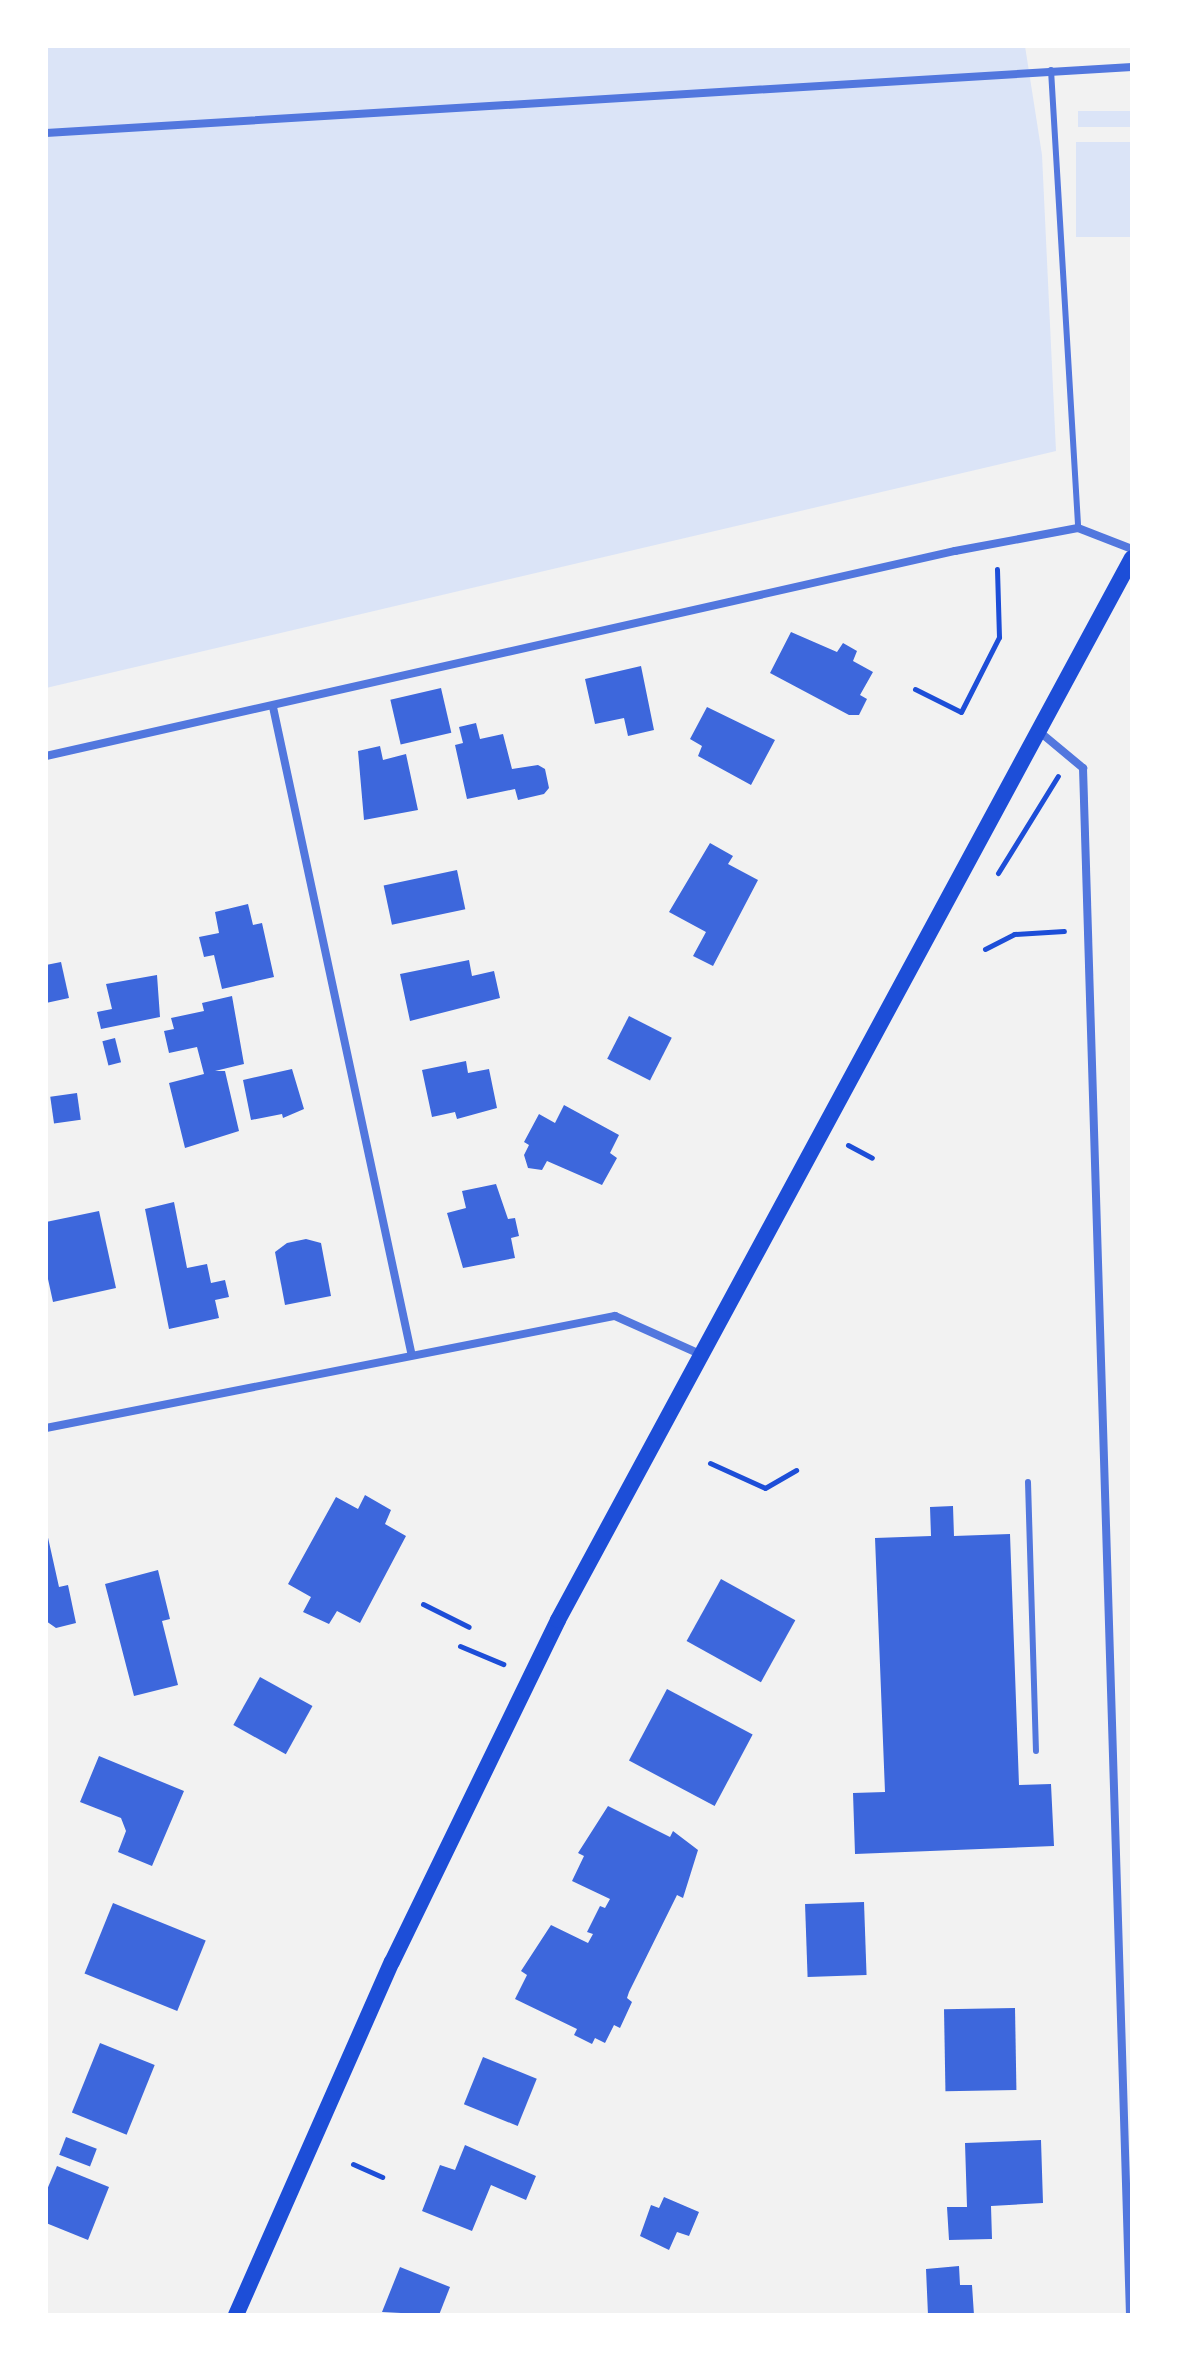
<!DOCTYPE html>
<style>
body{margin:0}
#map{position:relative;width:1178px;height:2361px;overflow:hidden;background:#f2f2f2;font-family:Inter,sans-serif}
div>[style]{position:absolute}
.green>*{inset:0;background:#dbe4f7;transform-origin:0 0}
.building>*{inset:0;background:#3d67dc;transform-origin:0 0}
.path>*{height:5px;margin:-2.5px;padding:0 2.5px;transform-origin:2.5px;border-radius:2.5px;background:#1d4ed8}
.service>*{height:6px;margin:-3px;padding:0 3px;transform-origin:3px;border-radius:3px;background:#5277de}
.minor>*{height:8px;margin:-4px;padding:0 4px;transform-origin:4px;border-radius:4px;background:#5277de}
.secondary>*{height:16px;margin:-8px;padding:0 8px;transform-origin:8px;border-radius:8px;background:#1d4ed8}
span{translate:-50% -50%;white-space:nowrap;text-align:center;line-height:1.15;-webkit-text-stroke:6px #fff;paint-order:stroke}
.frame{position:absolute;inset:0;border:48px solid #fff;pointer-events:none}
</style>
<div id="map">
<div class="green">
<i style="clip-path:polygon(46px 46px,1025px 46px,1042px 155px,1056px 451px,46px 688px)"></i>
<i style="left:1132px;top:111px;width:16px;height:54px;rotate:90deg"></i>
<i style="left:1132px;top:142px;width:95px;height:56px;rotate:90deg"></i>
</div>
<div class="building">
<i style="clip-path:polygon(791px 632px,837px 652px,843px 643px,857px 651px,853px 661px,873px 672px,860px 695px,867px 699px,859px 715px,849px 715px,770px 673px)"></i>
<i style="clip-path:polygon(641px 666px,654px 730px,628px 736px,624px 718px,595px 724px,585px 679px)"></i>
<i style="left:441px;top:688px;width:46px;height:52px;rotate:77deg"></i>
<i style="clip-path:polygon(707px 707px,775px 740px,751px 785px,698px 756px,702px 746px,690px 739px)"></i>
<i style="clip-path:polygon(476px 723px,480px 739px,503px 734px,512px 769px,538px 765px,545px 769px,549px 788px,544px 794px,518px 800px,515px 789px,467px 799px,455px 745px,463px 743px,459px 727px)"></i>
<i style="clip-path:polygon(380px 746px,383px 760px,406px 754px,418px 810px,364px 820px,358px 751px)"></i>
<i style="clip-path:polygon(710px 843px,733px 856px,728px 864px,758px 880px,713px 966px,693px 956px,706px 932px,669px 912px)"></i>
<i style="left:457px;top:870px;width:40px;height:75px;rotate:78deg"></i>
<i style="clip-path:polygon(248px 904px,253px 925px,262px 923px,274px 977px,222px 989px,214px 955px,204px 957px,199px 937px,219px 933px,215px 912px)"></i>
<i style="clip-path:polygon(469px 960px,472px 976px,494px 971px,500px 998px,410px 1021px,400px 974px)"></i>
<i style="clip-path:polygon(61px 962px,69px 998px,46px 1003px,46px 965px)"></i>
<i style="clip-path:polygon(157px 975px,160px 1017px,101px 1029px,97px 1012px,112px 1009px,106px 984px)"></i>
<i style="clip-path:polygon(232px 996px,244px 1064px,215px 1071px,225px 1071px,239px 1131px,185px 1148px,169px 1083px,204px 1074px,197px 1047px,169px 1053px,164px 1031px,174px 1029px,171px 1018px,204px 1011px,202px 1003px)"></i>
<i style="left:629px;top:1016px;width:48px;height:48px;rotate:27deg"></i>
<i style="left:115px;top:1038px;width:25px;height:13px;rotate:76deg"></i>
<i style="clip-path:polygon(466px 1061px,468px 1073px,489px 1069px,497px 1108px,457px 1119px,455px 1112px,432px 1117px,422px 1070px)"></i>
<i style="clip-path:polygon(292px 1069px,304px 1109px,283px 1118px,282px 1114px,251px 1120px,243px 1080px)"></i>
<i style="left:77px;top:1093px;width:27px;height:27px;rotate:82deg"></i>
<i style="clip-path:polygon(564px 1105px,619px 1135px,610px 1153px,617px 1158px,602px 1185px,547px 1161px,542px 1170px,528px 1168px,524px 1155px,529px 1145px,524px 1142px,539px 1114px,555px 1123px)"></i>
<i style="clip-path:polygon(496px 1184px,508px 1219px,515px 1218px,519px 1236px,511px 1238px,515px 1258px,463px 1268px,447px 1213px,466px 1208px,462px 1191px)"></i>
<i style="clip-path:polygon(174px 1202px,187px 1268px,207px 1264px,211px 1283px,225px 1280px,229px 1297px,215px 1300px,219px 1318px,169px 1329px,145px 1209px)"></i>
<i style="clip-path:polygon(99px 1211px,116px 1288px,53px 1302px,46px 1270px,46px 1222px)"></i>
<i style="clip-path:polygon(306px 1239px,321px 1243px,331px 1296px,285px 1305px,275px 1252px,287px 1243px)"></i>
<i style="clip-path:polygon(365px 1495px,391px 1510px,385px 1524px,406px 1536px,360px 1623px,337px 1611px,329px 1624px,303px 1612px,311px 1597px,288px 1584px,336px 1497px,358px 1509px)"></i>
<i style="clip-path:polygon(953px 1506px,954px 1536px,1010px 1534px,1019px 1785px,1051px 1784px,1054px 1846px,855px 1854px,853px 1793px,885px 1792px,875px 1538px,931px 1536px,930px 1507px)"></i>
<i style="clip-path:polygon(47px 1533px,59px 1587px,68px 1585px,76px 1623px,56px 1628px,46px 1621px)"></i>
<i style="clip-path:polygon(158px 1570px,170px 1619px,162px 1621px,178px 1685px,134px 1696px,105px 1584px)"></i>
<i style="left:721px;top:1579px;width:85px;height:71px;rotate:29deg"></i>
<i style="left:260px;top:1677px;width:60px;height:55px;rotate:29deg"></i>
<i style="left:667px;top:1689px;width:97px;height:81px;rotate:28deg"></i>
<i style="clip-path:polygon(99px 1756px,184px 1791px,152px 1866px,118px 1852px,126px 1831px,121px 1818px,80px 1802px)"></i>
<i style="clip-path:polygon(608px 1806px,670px 1837px,673px 1831px,698px 1850px,683px 1898px,677px 1895px,629px 1992px,627px 1998px,632px 2002px,620px 2028px,614px 2025px,605px 2043px,595px 2038px,592px 2044px,574px 2035px,577px 2029px,515px 1999px,527px 1975px,521px 1971px,551px 1925px,588px 1943px,593px 1934px,587px 1932px,600px 1906px,605px 1908px,610px 1899px,572px 1881px,584px 1856px,578px 1853px)"></i>
<i style="left:864px;top:1902px;width:73px;height:59px;rotate:88deg"></i>
<i style="left:113px;top:1903px;width:100px;height:76px;rotate:22deg"></i>
<i style="left:1015px;top:2008px;width:82px;height:71px;rotate:89deg"></i>
<i style="left:100px;top:2043px;width:59px;height:75px;rotate:22deg"></i>
<i style="left:483px;top:2057px;width:58px;height:51px;rotate:22deg"></i>
<i style="left:66px;top:2137px;width:33px;height:19px;rotate:21deg"></i>
<i style="clip-path:polygon(1041px 2140px,1043px 2203px,991px 2206px,992px 2239px,949px 2240px,947px 2207px,967px 2207px,965px 2143px)"></i>
<i style="clip-path:polygon(465px 2145px,536px 2176px,526px 2200px,491px 2185px,472px 2231px,422px 2211px,440px 2165px,455px 2170px)"></i>
<i style="clip-path:polygon(57px 2166px,109px 2187px,88px 2240px,46px 2223px,46px 2192px)"></i>
<i style="clip-path:polygon(664px 2197px,699px 2212px,689px 2236px,677px 2232px,669px 2250px,640px 2236px,651px 2205px,659px 2208px)"></i>
<i style="clip-path:polygon(959px 2266px,960px 2285px,972px 2285px,974px 2315px,928px 2315px,926px 2269px)"></i>
<i style="clip-path:polygon(400px 2267px,450px 2287px,439px 2315px,382px 2312px)"></i>
</div>
<div class="path">
<i style="left:915px;top:689px;width:51px;rotate:26.6deg"></i>
<i style="left:961px;top:712px;width:84px;rotate:-63.1deg"></i>
<i style="left:999px;top:637px;width:68px;rotate:-91.7deg"></i>
<i style="left:998px;top:873px;width:114px;rotate:-58.3deg"></i>
<i style="left:985px;top:949px;width:33px;rotate:-27deg"></i>
<i style="left:1014px;top:934px;width:50px;rotate:-3.4deg"></i>
<i style="left:848px;top:1145px;width:27px;rotate:28deg"></i>
<i style="left:710px;top:1463px;width:60px;rotate:24.4deg"></i>
<i style="left:765px;top:1488px;width:36px;rotate:-30deg"></i>
<i style="left:423px;top:1604px;width:51px;rotate:26.6deg"></i>
<i style="left:460px;top:1646px;width:47px;rotate:22.7deg"></i>
<i style="left:353px;top:2164px;width:32px;rotate:24deg"></i>
</div>
<div class="service">
<i style="left:1051px;top:70px;width:459px;rotate:86.6deg"></i>
<i style="left:1028px;top:1482px;width:269px;rotate:88.3deg"></i>
</div>
<div class="minor">
<i style="left:46px;top:133px;width:1088px;rotate:-3.48deg"></i>
<i style="left:273px;top:707px;width:660px;rotate:77.92deg"></i>
<i style="left:1041px;top:733px;width:55px;rotate:39.8deg"></i>
<i style="left:1083px;top:768px;width:1548px;rotate:88.26deg"></i>
<i style="left:46px;top:756px;width:932px;rotate:-12.71deg"></i>
<i style="left:955px;top:551px;width:125px;rotate:-10.6deg"></i>
<i style="left:1078px;top:528px;width:58px;rotate:21.3deg"></i>
<i style="left:46px;top:1428px;width:580px;rotate:-11.14deg"></i>
<i style="left:615px;top:1316px;width:93px;rotate:24.1deg"></i>
</div>
<div class="secondary">
<i style="left:236px;top:2315px;width:386px;rotate:-66.2deg"></i>
<i style="left:392px;top:1962px;width:380px;rotate:-64.1deg"></i>
<i style="left:558px;top:1620px;width:1207px;rotate:-61.61deg"></i>
</div>
<div class="frame"></div>
</div>
